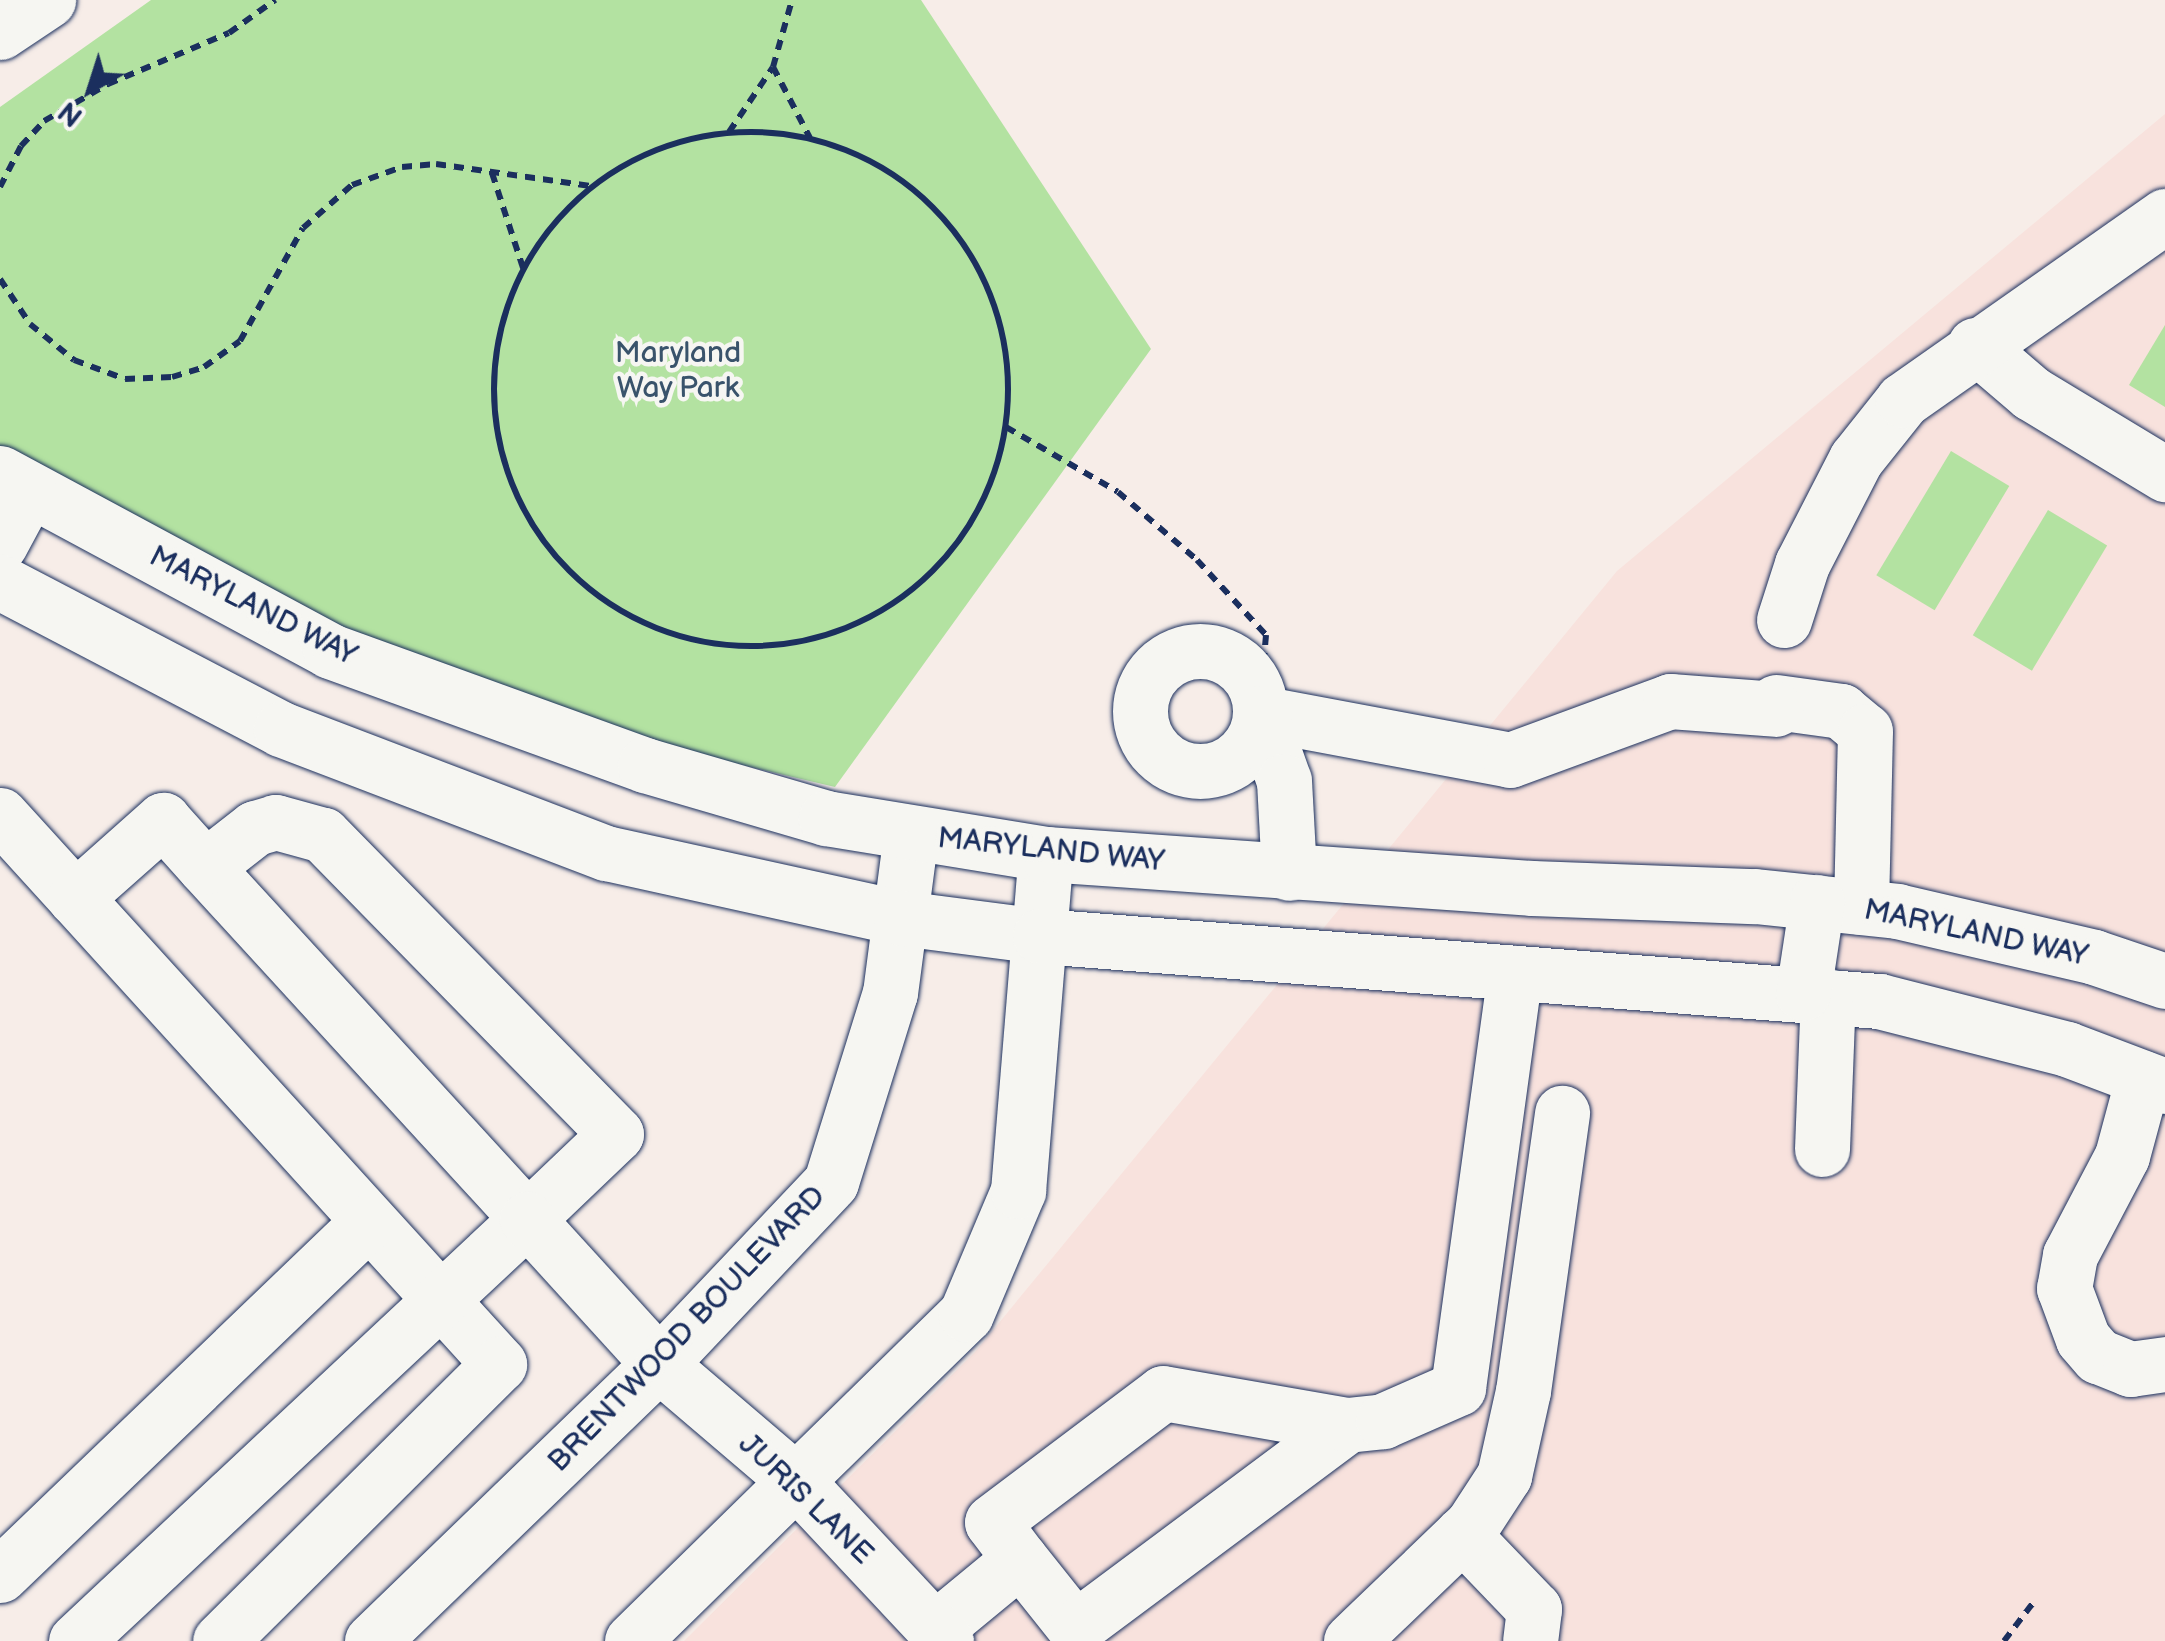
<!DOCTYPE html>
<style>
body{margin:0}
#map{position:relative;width:2165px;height:1641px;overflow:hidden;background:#f7ede8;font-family:"Balsamiq Sans",sans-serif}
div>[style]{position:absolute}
.built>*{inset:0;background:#f8e2dd}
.green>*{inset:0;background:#b3e2a1;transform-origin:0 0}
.path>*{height:6px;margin-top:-3px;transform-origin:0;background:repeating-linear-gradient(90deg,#1b2f5e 0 10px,transparent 0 18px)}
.path>.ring{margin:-3px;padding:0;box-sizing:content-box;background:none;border:6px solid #1b2f5e;border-radius:50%}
.roads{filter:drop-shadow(0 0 2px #1b2f5e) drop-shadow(0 0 2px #1b2f5e)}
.minor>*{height:55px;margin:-27.5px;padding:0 27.5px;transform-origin:27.5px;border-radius:27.5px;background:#f6f6f2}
.minor>.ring{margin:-27.5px;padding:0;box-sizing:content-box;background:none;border:55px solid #f6f6f2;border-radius:50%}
.major>*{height:55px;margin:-27.5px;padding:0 27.5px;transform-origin:27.5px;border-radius:27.5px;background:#f6f6f2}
span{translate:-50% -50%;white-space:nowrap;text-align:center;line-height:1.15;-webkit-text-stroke:9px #f6f6f2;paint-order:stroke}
.park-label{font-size:30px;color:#39536b}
.street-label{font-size:30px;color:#1b2f5e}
.north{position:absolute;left:40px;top:40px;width:100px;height:100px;-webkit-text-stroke:8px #f6f6f2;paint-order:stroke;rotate:219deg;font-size:28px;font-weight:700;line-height:40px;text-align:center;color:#1b2f5e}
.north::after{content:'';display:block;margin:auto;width:35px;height:45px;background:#1b2f5e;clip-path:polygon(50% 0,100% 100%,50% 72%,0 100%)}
</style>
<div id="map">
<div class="built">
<i style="clip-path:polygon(2165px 114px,2165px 1641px,684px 1641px,975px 1352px,1617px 571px)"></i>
</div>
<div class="green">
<i style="clip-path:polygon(151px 0,921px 0,1151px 349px,835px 787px,471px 701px,0 454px,0 107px)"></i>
<i style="clip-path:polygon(2165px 325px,2165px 407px,2129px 385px)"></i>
<i style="left:1951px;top:451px;width:68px;height:145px;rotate:31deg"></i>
<i style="left:2048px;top:510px;width:69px;height:146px;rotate:31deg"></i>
</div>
<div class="path">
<i style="left:773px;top:67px;width:80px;rotate:62.5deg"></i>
<i class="ring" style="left:494px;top:132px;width:508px;height:508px"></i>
<i style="left:729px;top:132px;width:78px;rotate:-55.9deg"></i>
<i style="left:773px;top:67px;width:70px;rotate:-74.2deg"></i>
<i style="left:492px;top:173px;width:100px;rotate:71.9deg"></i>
<i style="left:0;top:187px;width:46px;rotate:-62.9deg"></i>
<i style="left:21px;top:146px;width:34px;rotate:-47deg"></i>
<i style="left:44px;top:121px;width:74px;rotate:-30deg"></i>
<i style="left:108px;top:84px;width:131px;rotate:-22.9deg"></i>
<i style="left:229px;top:33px;width:57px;rotate:-35.7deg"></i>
<i style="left:0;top:279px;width:54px;rotate:56.3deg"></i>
<i style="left:30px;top:324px;width:57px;rotate:39.3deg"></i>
<i style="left:74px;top:360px;width:54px;rotate:20.4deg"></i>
<i style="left:125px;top:379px;width:47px;rotate:-2.4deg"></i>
<i style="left:172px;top:377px;width:34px;rotate:-17deg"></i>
<i style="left:204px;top:367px;width:44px;rotate:-35.8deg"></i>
<i style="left:240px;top:341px;width:129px;rotate:-60.9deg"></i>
<i style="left:303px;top:228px;width:65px;rotate:-41.3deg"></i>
<i style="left:352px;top:185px;width:53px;rotate:-19.8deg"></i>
<i style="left:402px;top:167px;width:34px;rotate:-5deg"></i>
<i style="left:436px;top:164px;width:156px;rotate:8.1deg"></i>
<i style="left:1006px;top:427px;width:129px;rotate:30.1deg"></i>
<i style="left:1118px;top:492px;width:104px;rotate:40.7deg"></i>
<i style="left:1197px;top:560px;width:102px;rotate:47.4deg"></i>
<i style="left:1266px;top:635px;width:33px;rotate:95deg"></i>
<i style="left:2004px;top:1641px;width:53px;rotate:-52.7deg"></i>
</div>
<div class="roads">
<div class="minor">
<i style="left:0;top:32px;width:58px;rotate:-33.7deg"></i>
<i style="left:1975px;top:345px;width:74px;rotate:40.6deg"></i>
<i style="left:2031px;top:393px;width:157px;rotate:31.2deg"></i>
<i style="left:1784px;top:620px;width:59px;rotate:-72.2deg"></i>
<i style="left:1802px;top:564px;width:118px;rotate:-62.8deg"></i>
<i style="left:1856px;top:459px;width:75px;rotate:-51.5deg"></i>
<i style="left:1903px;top:400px;width:320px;rotate:-35.1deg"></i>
<i class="ring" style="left:1140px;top:651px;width:65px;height:65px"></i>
<i style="left:1776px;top:702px;width:66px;rotate:7.9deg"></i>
<i style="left:1841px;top:711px;width:31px;rotate:40deg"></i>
<i style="left:1865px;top:731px;width:176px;rotate:91.3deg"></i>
<i style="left:1260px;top:713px;width:254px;rotate:10.6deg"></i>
<i style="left:1510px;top:760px;width:171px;rotate:-20.2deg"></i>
<i style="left:1670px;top:701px;width:106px;rotate:4.3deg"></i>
<i style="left:1260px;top:713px;width:72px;rotate:70.6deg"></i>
<i style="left:1284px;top:781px;width:92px;rotate:86.9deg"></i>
<i style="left:0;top:815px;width:742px;rotate:47.73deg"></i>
<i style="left:499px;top:1364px;width:393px;rotate:135.2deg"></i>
<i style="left:75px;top:898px;width:118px;rotate:-41.6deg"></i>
<i style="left:163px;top:820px;width:63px;rotate:48.2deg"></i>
<i style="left:205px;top:867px;width:477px;rotate:47.5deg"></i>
<i style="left:527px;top:1219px;width:123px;rotate:-43.7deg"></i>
<i style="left:616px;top:1134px;width:419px;rotate:-134.4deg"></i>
<i style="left:323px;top:835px;width:49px;rotate:-164.5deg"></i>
<i style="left:276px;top:822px;width:22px;rotate:164deg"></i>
<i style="left:255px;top:828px;width:63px;rotate:142deg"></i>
<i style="left:2143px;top:1078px;width:81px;rotate:105.1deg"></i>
<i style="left:2122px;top:1156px;width:112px;rotate:117.7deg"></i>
<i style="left:2070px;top:1255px;width:34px;rotate:100deg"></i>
<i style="left:2064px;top:1288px;width:54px;rotate:69.6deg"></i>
<i style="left:2083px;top:1339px;width:23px;rotate:49deg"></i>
<i style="left:2098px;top:1356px;width:35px;rotate:22deg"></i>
<i style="left:2130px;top:1369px;width:35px;rotate:-8deg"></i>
<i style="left:1822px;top:1149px;width:153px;rotate:-87.8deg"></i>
<i style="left:1462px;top:1534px;width:104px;rotate:46.2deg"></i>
<i style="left:1534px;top:1609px;width:32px;rotate:97deg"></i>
<i style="left:1020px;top:1559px;width:88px;rotate:51.4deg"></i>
<i style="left:1075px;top:1628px;width:339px;rotate:-36.7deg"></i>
<i style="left:0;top:1575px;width:510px;rotate:-43.81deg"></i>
<i style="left:935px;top:1629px;width:110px;rotate:-39.5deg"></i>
<i style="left:1020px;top:1559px;width:46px;rotate:-127.1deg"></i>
<i style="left:992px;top:1522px;width:214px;rotate:-37deg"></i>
<i style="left:1163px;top:1393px;width:187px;rotate:9.9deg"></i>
<i style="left:1347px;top:1425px;width:36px;rotate:-6deg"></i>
<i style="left:1383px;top:1421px;width:82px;rotate:-23.7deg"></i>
<i style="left:1458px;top:1388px;width:419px;rotate:-82.2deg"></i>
<i style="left:76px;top:1641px;width:618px;rotate:-43.1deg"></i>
<i style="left:527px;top:1219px;width:196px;rotate:47.7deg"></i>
<i style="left:659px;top:1364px;width:182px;rotate:40.5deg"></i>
<i style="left:797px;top:1482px;width:218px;rotate:46.9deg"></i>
<i style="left:372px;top:1641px;width:399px;rotate:-44deg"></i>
<i style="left:659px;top:1364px;width:250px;rotate:-46.6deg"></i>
<i style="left:831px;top:1182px;width:198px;rotate:-72.7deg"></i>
<i style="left:890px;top:993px;width:160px;rotate:-82.5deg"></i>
<i style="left:632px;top:1641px;width:467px;rotate:-44.4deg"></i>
<i style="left:966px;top:1314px;width:134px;rotate:-67.1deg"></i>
<i style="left:1018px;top:1191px;width:338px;rotate:-85.3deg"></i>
<i style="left:1351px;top:1641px;width:168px;rotate:-43.8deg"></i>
<i style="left:1472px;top:1525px;width:59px;rotate:-56.9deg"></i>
<i style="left:1504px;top:1476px;width:87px;rotate:-77.4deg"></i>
<i style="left:1523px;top:1391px;width:281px;rotate:-82deg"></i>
</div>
<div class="major">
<i style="left:0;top:473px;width:375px;rotate:28.3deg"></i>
<i style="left:330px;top:651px;width:335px;rotate:19.9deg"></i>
<i style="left:645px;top:765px;width:189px;rotate:16.3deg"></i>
<i style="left:826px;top:818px;width:223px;rotate:9.3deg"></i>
<i style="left:1046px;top:854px;width:487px;rotate:4deg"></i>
<i style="left:1532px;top:888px;width:223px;rotate:2.1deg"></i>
<i style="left:1755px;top:896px;width:143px;rotate:6deg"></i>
<i style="left:1897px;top:911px;width:202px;rotate:13.1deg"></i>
<i style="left:2094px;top:957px;width:75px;rotate:18.7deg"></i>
<i style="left:0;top:544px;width:61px;rotate:-61.8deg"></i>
<i style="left:0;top:582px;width:317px;rotate:27.6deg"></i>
<i style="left:281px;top:729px;width:348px;rotate:20.9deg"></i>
<i style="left:606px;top:853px;width:302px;rotate:12.4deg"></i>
<i style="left:901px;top:918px;width:140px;rotate:7.4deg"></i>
<i style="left:1040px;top:936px;width:842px;rotate:4.43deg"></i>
<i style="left:1879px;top:1001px;width:194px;rotate:14.3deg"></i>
<i style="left:2067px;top:1049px;width:105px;rotate:20.7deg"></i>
<i style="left:1803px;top:993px;width:92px;rotate:-81.3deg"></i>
</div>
</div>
<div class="park-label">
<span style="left:678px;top:370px">Maryland<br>Way Park</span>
</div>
<div class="street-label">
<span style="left:253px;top:606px;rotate:27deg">MARYLAND WAY</span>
<span style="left:1051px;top:850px;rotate:6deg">MARYLAND WAY</span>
<span style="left:1976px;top:933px;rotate:12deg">MARYLAND WAY</span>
<span style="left:687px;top:1329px;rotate:-46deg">BRENTWOOD BOULEVARD</span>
<span style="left:806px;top:1499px;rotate:44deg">JURIS LANE</span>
</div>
<div class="north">N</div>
</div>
